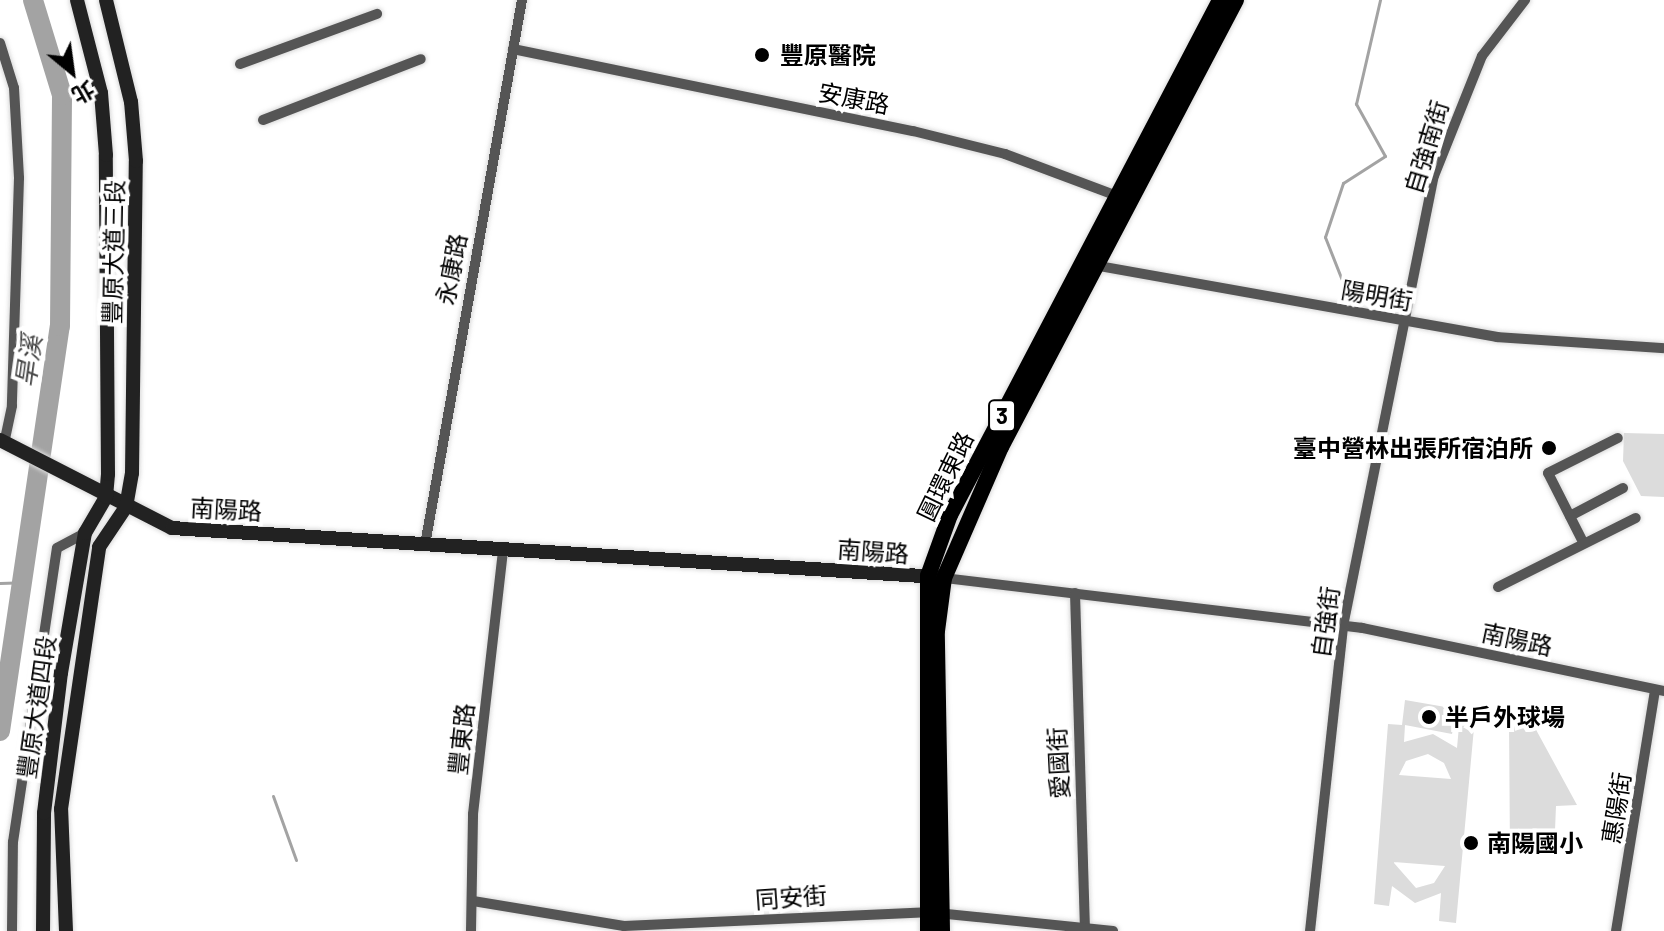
<!DOCTYPE html>
<meta charset="utf-8">
<style>
body{margin:0}
#map{position:relative;width:1664px;height:931px;overflow:hidden;background:#fff;font-family:Barlow,"Noto Sans TC",sans-serif}
div>[style]{position:absolute}
.green>*{inset:0;background:#dcdcdc}
.stream>*{height:3px;margin:-1.5px;padding:0 1.5px;transform-origin:1.5px;border-radius:1.5px;background:#a3a3a3}
.river>*{height:20px;margin:-10px;padding:0 10px;transform-origin:10px;border-radius:10px;background:#a3a3a3}
.roads{filter:drop-shadow(0 0 2px #dbdbdb) drop-shadow(0 0 2px #dbdbdb)}
.street>*{height:10px;margin:-5px;padding:0 5px;transform-origin:5px;border-radius:5px;background:#555}
.secondary>*{height:14px;margin:-7px;padding:0 7px;transform-origin:7px;border-radius:7px;background:#222}
.primary>*{height:16px;margin:-8px;padding:0 8px;transform-origin:8px;border-radius:8px;background:#000}
.dots>*{width:22px;height:22px;translate:-50% -50%;box-sizing:border-box;border:4px solid #fff;border-radius:50%}
span{translate:-50% -50%;white-space:nowrap;text-align:center;line-height:1.15;-webkit-text-stroke:8px #fff;paint-order:stroke}
.shield-label span{padding:2px 6px;background:#fff;border:2px solid;border-radius:6px;-webkit-text-stroke-width:0}
.shield-label{font-size:22px;color:#000;font-weight:700}
.poi-label{font-size:24px;color:#000;font-weight:700}
.left{translate:0 -50%;text-align:left}
.right{translate:-100% -50%;text-align:right}
.street-label{font-size:24px;color:#000}
.water-label{font-size:26px;color:#444;font-style:italic}
.north{position:absolute;left:32px;top:32px;width:80px;height:80px;-webkit-text-stroke:6px #fff;paint-order:stroke;rotate:151deg;font-size:22px;font-weight:700;line-height:32px;text-align:center;color:#000}
.north::after{content:'';display:block;margin:auto;width:28px;height:36px;background:#000;clip-path:polygon(50% 0,100% 100%,50% 72%,0 100%)}
</style>
<div id="map">
<div class="green">
<i style="clip-path:polygon(1624px 433px,1664px 434px,1664px 497px,1641px 496px,1623px 461px)"></i>
<i style="clip-path:polygon(evenodd,1405px 700px,1457px 709px,1452px 734px,1405px 725px,1404px 742px,1433px 734px,1457px 748px,1460px 715px,1475px 717px,1456px 923px,1439px 921px,1441px 893px,1415px 903px,1392px 886px,1389px 906px,1374px 904px,1388px 724px,1402px 725px,1405px 700px,1428px 754px,1444px 763px,1451px 779px,1399px 775px,1406px 761px,1428px 754px,1405px 700px,1394px 863px,1394px 862px,1445px 866px,1434px 883px,1416px 888px,1394px 863px)"></i>
<i style="clip-path:polygon(1509px 722px,1534px 726px,1577px 805px,1556px 806px,1554px 855px,1510px 854px)"></i>
</div>
<div class="stream">
<i style="left:1351px;top:303px;width:71px;rotate:-111.5deg"></i>
<i style="left:1325px;top:237px;width:57px;rotate:-71.6deg"></i>
<i style="left:1343px;top:183px;width:50px;rotate:-32.7deg"></i>
<i style="left:1385px;top:156px;width:60px;rotate:-119.1deg"></i>
<i style="left:1356px;top:104px;width:107px;rotate:-77deg"></i>
<i style="left:0;top:583px;width:23px;rotate:-2deg"></i>
<i style="left:273px;top:796px;width:68px;rotate:70.2deg"></i>
</div>
<div class="river">
<i style="left:0;top:731px;width:409px;rotate:-81.6deg"></i>
<i style="left:60px;top:326px;width:231px;rotate:-89.5deg"></i>
<i style="left:62px;top:95px;width:99px;rotate:-107deg"></i>
</div>
<div class="roads">
<div class="street">
<i style="left:0;top:43px;width:47px;rotate:72.7deg"></i>
<i style="left:14px;top:88px;width:90px;rotate:86.8deg"></i>
<i style="left:19px;top:178px;width:228px;rotate:91.8deg"></i>
<i style="left:12px;top:406px;width:38px;rotate:102deg"></i>
<i style="left:513px;top:49px;width:408px;rotate:11.6deg"></i>
<i style="left:913px;top:131px;width:95px;rotate:14deg"></i>
<i style="left:1005px;top:154px;width:123px;rotate:20.5deg"></i>
<i style="left:240px;top:64px;width:146px;rotate:-20.1deg"></i>
<i style="left:263px;top:120px;width:169px;rotate:-21.1deg"></i>
<i style="left:1099px;top:266px;width:404px;rotate:10.1deg"></i>
<i style="left:1497px;top:337px;width:167px;rotate:3.8deg"></i>
<i style="left:1570px;top:516px;width:60px;rotate:-27.8deg"></i>
<i style="left:1583px;top:542px;width:77px;rotate:-116.9deg"></i>
<i style="left:1548px;top:473px;width:78px;rotate:-26.6deg"></i>
<i style="left:425px;top:545px;width:554px;rotate:-79.91deg"></i>
<i style="left:944px;top:578px;width:421px;rotate:6.8deg"></i>
<i style="left:1362px;top:628px;width:309px;rotate:11.8deg"></i>
<i style="left:1498px;top:587px;width:154px;rotate:-26.6deg"></i>
<i style="left:1075px;top:593px;width:338px;rotate:88.3deg"></i>
<i style="left:473px;top:901px;width:153px;rotate:9.4deg"></i>
<i style="left:624px;top:926px;width:303px;rotate:-2.6deg"></i>
<i style="left:927px;top:912px;width:187px;rotate:5.8deg"></i>
<i style="left:12px;top:931px;width:89px;rotate:-89.4deg"></i>
<i style="left:13px;top:842px;width:297px;rotate:-81.5deg"></i>
<i style="left:57px;top:548px;width:32px;rotate:-28deg"></i>
<i style="left:471px;top:931px;width:117px;rotate:-89deg"></i>
<i style="left:473px;top:814px;width:265px;rotate:-83.5deg"></i>
<i style="left:1310px;top:931px;width:307px;rotate:-83.8deg"></i>
<i style="left:1343px;top:626px;width:459px;rotate:-78.6deg"></i>
<i style="left:1434px;top:176px;width:129px;rotate:-68.2deg"></i>
<i style="left:1482px;top:56px;width:71px;rotate:-52.5deg"></i>
<i style="left:1616px;top:931px;width:243px;rotate:-80.8deg"></i>
</div>
<div class="secondary">
<i style="left:0;top:440px;width:193px;rotate:27.1deg"></i>
<i style="left:172px;top:528px;width:767px;rotate:3.66deg"></i>
<i style="left:43px;top:931px;width:118px;rotate:-89.5deg"></i>
<i style="left:44px;top:813px;width:141px;rotate:-83.1deg"></i>
<i style="left:61px;top:673px;width:142px;rotate:-80.3deg"></i>
<i style="left:85px;top:533px;width:42px;rotate:-59.7deg"></i>
<i style="left:106px;top:497px;width:23px;rotate:-85deg"></i>
<i style="left:108px;top:474px;width:319px;rotate:-90.4deg"></i>
<i style="left:106px;top:155px;width:62px;rotate:-94.6deg"></i>
<i style="left:101px;top:93px;width:96px;rotate:-104.5deg"></i>
<i style="left:66px;top:931px;width:122px;rotate:-92.3deg"></i>
<i style="left:61px;top:809px;width:265px;rotate:-81.7deg"></i>
<i style="left:99px;top:547px;width:48px;rotate:-56deg"></i>
<i style="left:126px;top:507px;width:35px;rotate:-80deg"></i>
<i style="left:132px;top:473px;width:312px;rotate:-89.3deg"></i>
<i style="left:136px;top:161px;width:59px;rotate:-94.8deg"></i>
<i style="left:131px;top:102px;width:105px;rotate:-103.8deg"></i>
</div>
<div class="primary">
<i style="left:928px;top:931px;width:355px;rotate:-90deg"></i>
<i style="left:928px;top:576px;width:65px;rotate:-70.2deg"></i>
<i style="left:950px;top:515px;width:581px;rotate:-62.33deg"></i>
<i style="left:942px;top:931px;width:300px;rotate:-91deg"></i>
<i style="left:937px;top:631px;width:53px;rotate:-82.5deg"></i>
<i style="left:944px;top:578px;width:143px;rotate:-66.5deg"></i>
<i style="left:1001px;top:447px;width:505px;rotate:-62.27deg"></i>
</div>
</div>
<div class="dots">
<i style="left:762px;top:55px;background:#000"></i>
<i style="left:1549px;top:448px;background:#000"></i>
<i style="left:1429px;top:717px;background:#000"></i>
<i style="left:1471px;top:843px;background:#000"></i>
</div>
<div class="shield-label">
<span style="left:1002px;top:416px">3</span>
</div>
<div class="poi-label">
<span class="left" style="left:780px;top:55px">豐原醫院</span>
<span class="right" style="left:1533px;top:448px">臺中營林出張所宿泊所</span>
<span class="left" style="left:1445px;top:717px">半戶外球場</span>
<span class="left" style="left:1487px;top:843px">南陽國小</span>
</div>
<div class="street-label">
<span style="left:854px;top:98px;rotate:11deg">安康路</span>
<span style="left:1426px;top:147px;rotate:-73deg">自強南街</span>
<span style="left:113px;top:252px;rotate:-89deg">豐原大道三段</span>
<span style="left:451px;top:269px;rotate:-79deg">永康路</span>
<span style="left:1377px;top:295px;rotate:10deg">陽明街</span>
<span style="left:945px;top:476px;rotate:-64deg">圓環東路</span>
<span style="left:226px;top:509px;rotate:3deg">南陽路</span>
<span style="left:873px;top:551px;rotate:4deg">南陽路</span>
<span style="left:1325px;top:622px;rotate:-82deg">自強街</span>
<span style="left:1517px;top:639px;rotate:12deg">南陽路</span>
<span style="left:36px;top:707px;rotate:-82deg">豐原大道四段</span>
<span style="left:461px;top:739px;rotate:-84deg">豐東路</span>
<span style="left:1058px;top:763px;rotate:-93deg">愛國街</span>
<span style="left:1616px;top:808px;rotate:-81deg">惠陽街</span>
<span style="left:791px;top:897px;rotate:-4deg">同安街</span>
</div>
<div class="water-label">
<span style="left:28px;top:361px;rotate:-82deg">旱溪</span>
</div>
<div class="north">北</div>
</div>
